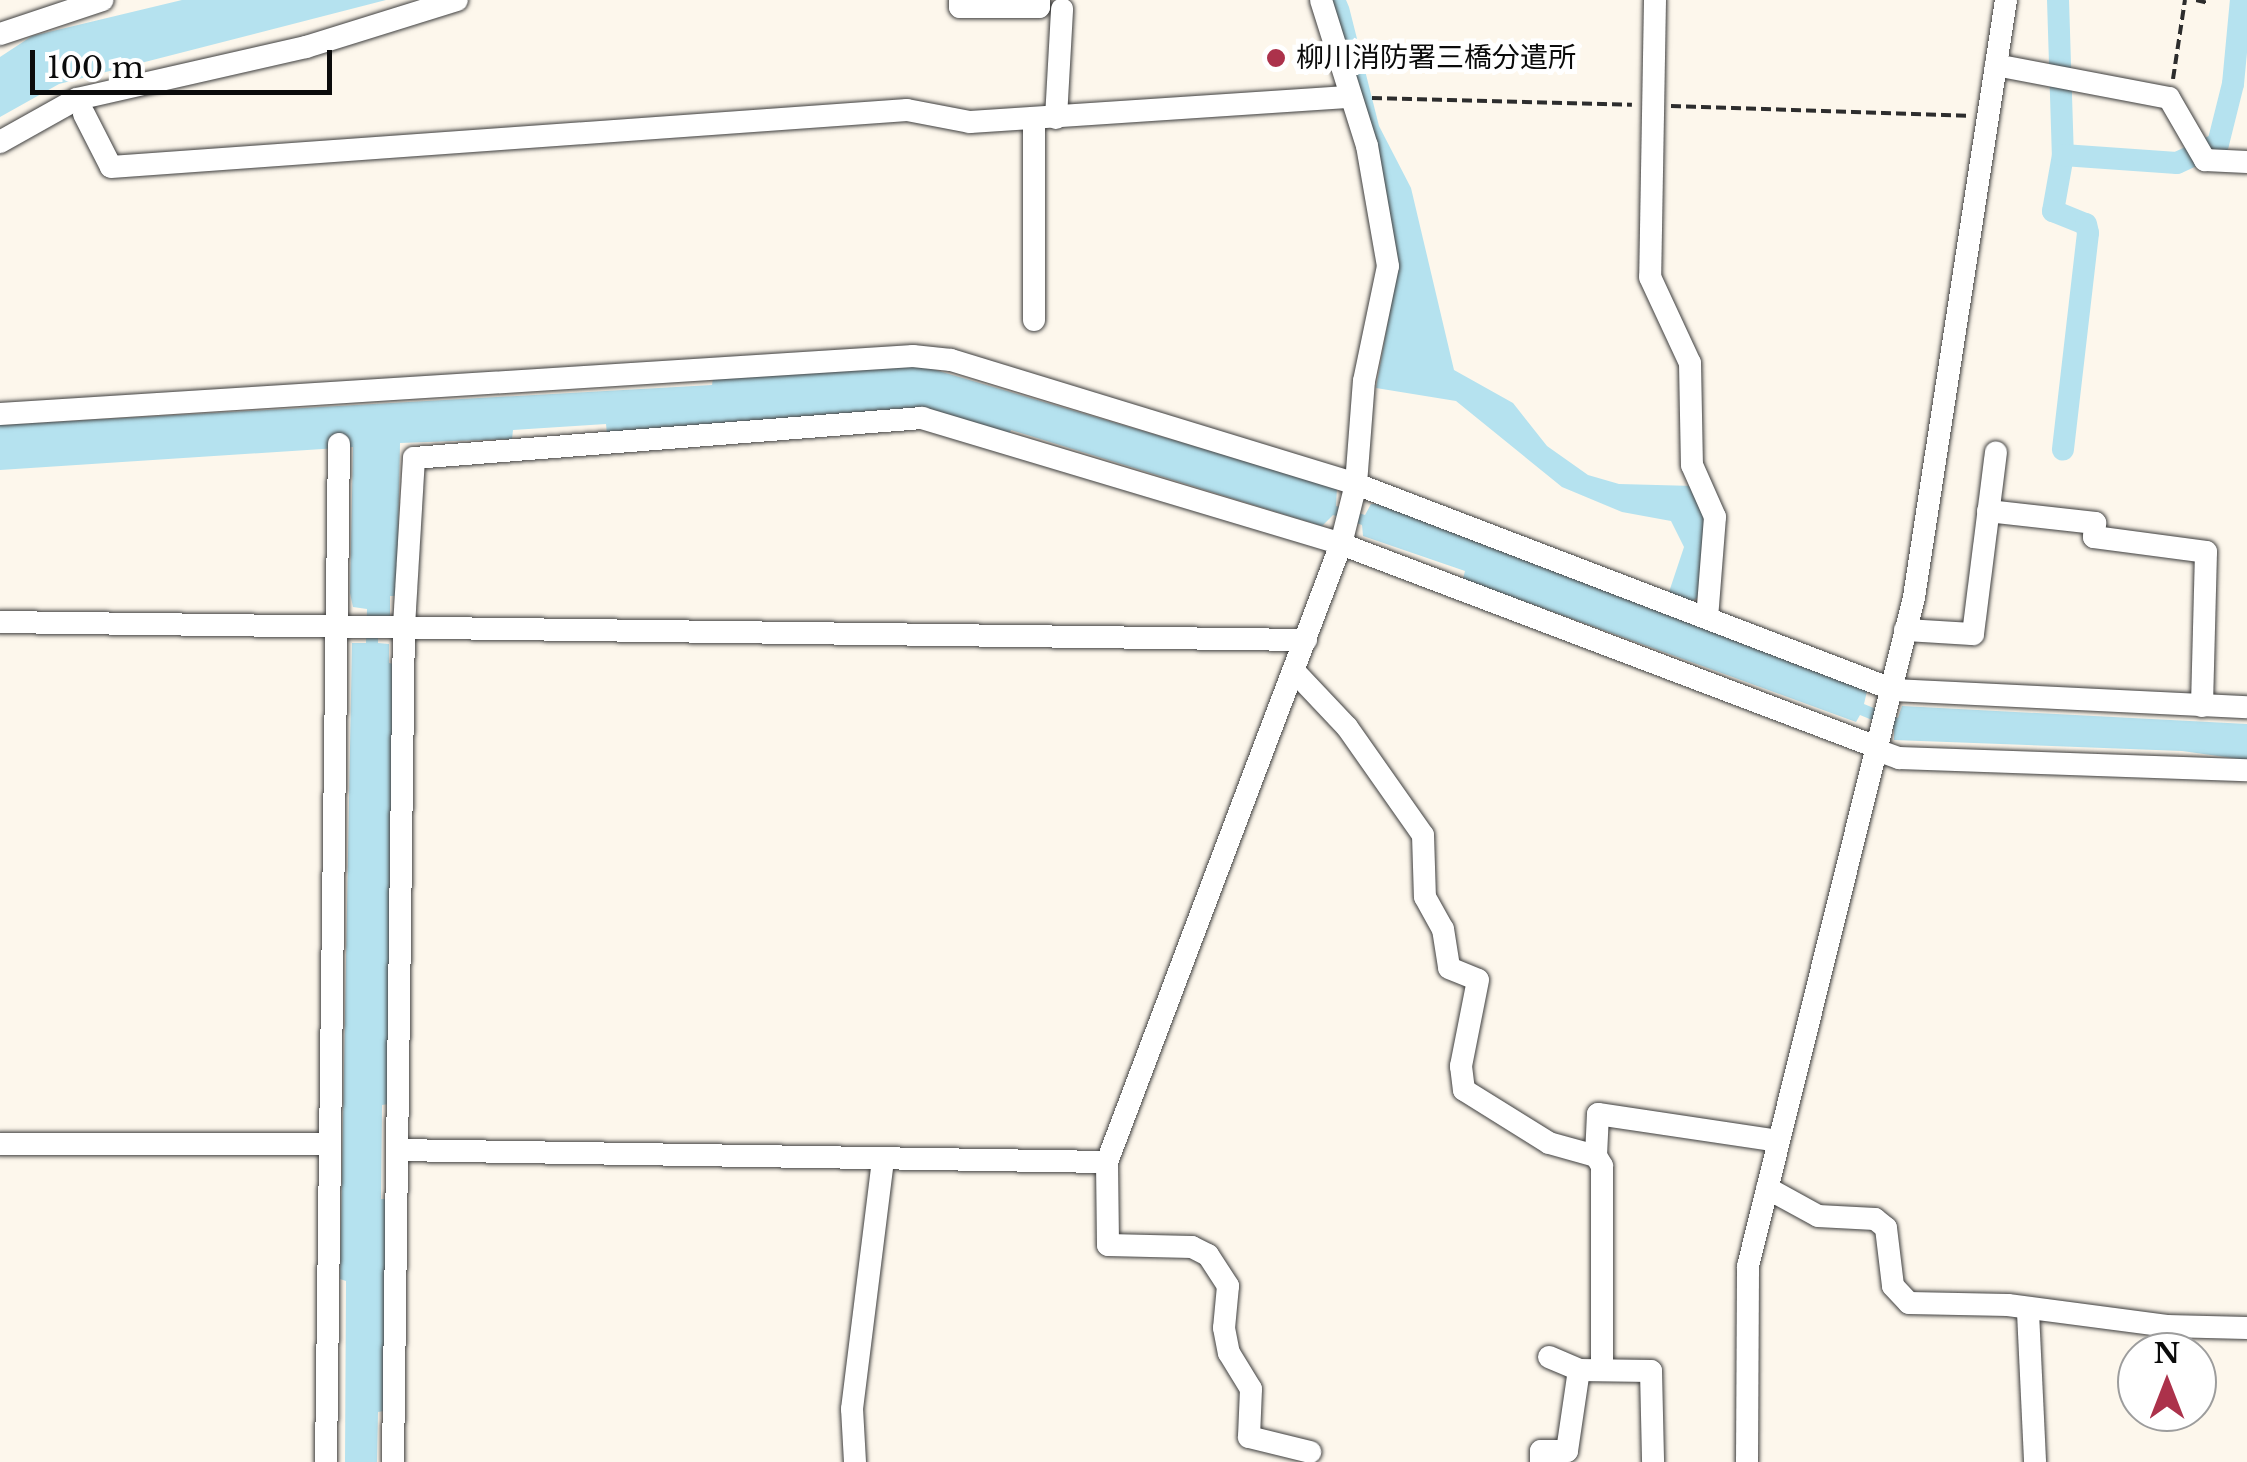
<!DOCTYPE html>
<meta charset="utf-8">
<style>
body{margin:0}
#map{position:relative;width:2247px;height:1462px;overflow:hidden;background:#fdf7ec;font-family:"Libre Baskerville","Noto Sans JP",serif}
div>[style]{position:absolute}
.water>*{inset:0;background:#b5e2ef}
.canal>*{height:22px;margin:-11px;padding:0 11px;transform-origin:11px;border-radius:11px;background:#b5e2ef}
.path>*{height:4px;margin-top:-2px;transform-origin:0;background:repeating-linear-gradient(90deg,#2d2d2d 0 10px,transparent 0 15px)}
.roads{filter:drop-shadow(0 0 2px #3e3e3e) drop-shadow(0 0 2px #3e3e3e)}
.minor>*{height:22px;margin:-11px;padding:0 11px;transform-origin:11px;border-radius:11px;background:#fff}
.dots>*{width:28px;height:28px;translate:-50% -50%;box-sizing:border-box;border:5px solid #fff;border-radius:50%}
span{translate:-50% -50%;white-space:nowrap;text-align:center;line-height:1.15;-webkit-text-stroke:10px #fff;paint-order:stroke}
.poi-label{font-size:28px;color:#0b0b0b}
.left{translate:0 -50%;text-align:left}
.north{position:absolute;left:2117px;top:1332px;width:100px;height:100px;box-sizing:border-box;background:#fff;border:2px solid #9d9d9d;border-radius:50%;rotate:0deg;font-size:28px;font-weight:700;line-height:40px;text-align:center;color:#0b0b0b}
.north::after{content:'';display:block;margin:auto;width:35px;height:45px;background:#ac324b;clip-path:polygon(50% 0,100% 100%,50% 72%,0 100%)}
.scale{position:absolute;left:30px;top:50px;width:302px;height:45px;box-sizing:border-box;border:5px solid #0b0b0b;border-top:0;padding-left:12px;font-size:30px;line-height:35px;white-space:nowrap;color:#0b0b0b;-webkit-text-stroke:8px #fff;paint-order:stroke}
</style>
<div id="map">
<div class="water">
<i style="clip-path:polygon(182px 0,386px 0,59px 84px,0 117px,0 57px,32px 36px)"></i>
<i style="clip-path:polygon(1328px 0,1346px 0,1349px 7px,1379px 126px,1411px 188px,1454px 370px,1513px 403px,1547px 446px,1588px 475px,1619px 484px,1694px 486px,1708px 520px,1704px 593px,1691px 602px,1669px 592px,1684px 547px,1671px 521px,1622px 512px,1562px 487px,1456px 401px,1376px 388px,1398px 266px)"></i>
<i style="clip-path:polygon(915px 364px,1337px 488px,1336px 506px,1365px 515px,1371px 504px,1380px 504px,1867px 691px,1864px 704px,1898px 718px,1902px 706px,2247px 724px,2247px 760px,2182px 751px,1894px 740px,1894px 729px,1860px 715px,1856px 722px,1463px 579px,1465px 571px,1363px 536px,1362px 525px,1333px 515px,1322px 526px,1011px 430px,1008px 437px,924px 411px,607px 434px,606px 424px,513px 430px,512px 439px,400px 443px,397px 596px,390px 596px,390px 616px,378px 616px,378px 643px,389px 644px,389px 663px,394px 664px,388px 1104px,382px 1105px,381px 1199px,388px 1199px,384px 1411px,378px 1412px,377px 1462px,345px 1462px,346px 1281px,340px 1279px,352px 643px,366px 643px,367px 609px,353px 607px,350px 593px,353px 447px,0 470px,0 425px,712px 385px,713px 378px)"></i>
</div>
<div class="canal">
<i style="left:2058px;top:0;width:155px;rotate:88.2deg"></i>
<i style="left:2063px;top:155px;width:57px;rotate:100.1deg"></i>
<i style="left:2053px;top:211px;width:35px;rotate:22deg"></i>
<i style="left:2086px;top:224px;width:9px;rotate:77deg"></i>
<i style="left:2088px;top:233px;width:218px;rotate:96.6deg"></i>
<i style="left:2063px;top:155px;width:114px;rotate:4deg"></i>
<i style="left:2177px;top:163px;width:45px;rotate:-24.9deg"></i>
<i style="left:2218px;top:144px;width:62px;rotate:-76deg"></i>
<i style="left:2233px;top:84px;width:84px;rotate:-84.6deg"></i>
</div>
<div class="path">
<i style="left:2196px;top:0;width:12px;rotate:14deg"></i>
<i style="left:2173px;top:79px;width:80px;rotate:-81.4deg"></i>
<i style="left:1372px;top:98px;width:260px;rotate:1.5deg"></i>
<i style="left:1671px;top:106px;width:296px;rotate:1.9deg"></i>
</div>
<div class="roads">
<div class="minor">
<i style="left:960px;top:0;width:7px;rotate:90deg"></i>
<i style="left:960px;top:7px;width:79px"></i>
<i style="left:1039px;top:7px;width:7px;rotate:-90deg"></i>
<i style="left:1655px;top:0;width:277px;rotate:91deg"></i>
<i style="left:1650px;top:277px;width:95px;rotate:65.1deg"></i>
<i style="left:1690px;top:363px;width:102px;rotate:88.9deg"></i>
<i style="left:1692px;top:465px;width:57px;rotate:66.1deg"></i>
<i style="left:1715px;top:517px;width:101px;rotate:94.5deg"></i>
<i style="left:0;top:34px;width:108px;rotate:-18.4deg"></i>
<i style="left:1996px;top:65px;width:176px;rotate:10.8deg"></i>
<i style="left:2169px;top:98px;width:72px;rotate:59.9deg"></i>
<i style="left:2205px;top:160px;width:42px;rotate:2.7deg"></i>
<i style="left:84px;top:114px;width:59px;rotate:63deg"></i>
<i style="left:111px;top:167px;width:798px;rotate:-4.1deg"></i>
<i style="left:907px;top:110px;width:64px;rotate:10.8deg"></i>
<i style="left:970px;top:122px;width:378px;rotate:-3.8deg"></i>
<i style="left:1056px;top:118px;width:109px;rotate:-86.8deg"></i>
<i style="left:1034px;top:120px;width:200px;rotate:90deg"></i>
<i style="left:0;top:142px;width:88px;rotate:-29.2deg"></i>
<i style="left:77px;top:99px;width:235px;rotate:-12.8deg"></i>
<i style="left:306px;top:47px;width:158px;rotate:-17.3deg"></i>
<i style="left:0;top:414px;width:915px;rotate:-3.63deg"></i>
<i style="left:913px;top:356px;width:38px;rotate:6deg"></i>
<i style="left:951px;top:360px;width:424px;rotate:17deg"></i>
<i style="left:1356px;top:484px;width:576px;rotate:20.95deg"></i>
<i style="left:1894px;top:690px;width:353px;rotate:2.8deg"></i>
<i style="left:1988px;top:511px;width:108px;rotate:6.4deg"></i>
<i style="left:2095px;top:523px;width:14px;rotate:94deg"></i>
<i style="left:2094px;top:537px;width:113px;rotate:7.6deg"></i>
<i style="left:2206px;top:552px;width:154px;rotate:91.5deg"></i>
<i style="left:0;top:622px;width:1306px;rotate:0.79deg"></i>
<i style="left:1905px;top:630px;width:68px;rotate:3.4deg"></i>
<i style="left:1973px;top:634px;width:183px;rotate:-82.8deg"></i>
<i style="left:1294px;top:671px;width:77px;rotate:46.6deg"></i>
<i style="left:1347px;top:727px;width:132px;rotate:54.9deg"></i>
<i style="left:1423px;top:835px;width:62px;rotate:88.2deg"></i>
<i style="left:1425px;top:897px;width:37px;rotate:61deg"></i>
<i style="left:1443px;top:929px;width:39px;rotate:81deg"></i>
<i style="left:1449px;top:968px;width:31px;rotate:22deg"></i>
<i style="left:1478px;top:980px;width:88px;rotate:101.2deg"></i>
<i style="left:1461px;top:1066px;width:24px;rotate:83deg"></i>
<i style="left:1464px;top:1090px;width:100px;rotate:31.9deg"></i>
<i style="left:1549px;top:1143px;width:49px;rotate:15.5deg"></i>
<i style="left:1596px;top:1156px;width:42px;rotate:-87.3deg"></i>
<i style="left:1598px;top:1114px;width:182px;rotate:8.5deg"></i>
<i style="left:1874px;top:749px;width:27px;rotate:20deg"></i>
<i style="left:1899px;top:758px;width:348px;rotate:2deg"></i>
<i style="left:0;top:1144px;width:328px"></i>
<i style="left:397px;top:1150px;width:710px;rotate:0.97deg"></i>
<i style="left:1107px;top:1162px;width:661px;rotate:-69.26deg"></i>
<i style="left:1341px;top:544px;width:62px;rotate:-76deg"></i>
<i style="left:1356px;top:484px;width:103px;rotate:-85.6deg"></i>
<i style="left:1364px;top:381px;width:117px;rotate:-78.2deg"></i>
<i style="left:1388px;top:266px;width:122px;rotate:-99.9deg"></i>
<i style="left:1367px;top:146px;width:153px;rotate:-107.5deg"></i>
<i style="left:1596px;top:1156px;width:12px;rotate:59deg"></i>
<i style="left:1602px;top:1166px;width:204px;rotate:90deg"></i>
<i style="left:1107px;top:1162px;width:83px;rotate:89.3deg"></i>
<i style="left:1108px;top:1245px;width:84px;rotate:1.4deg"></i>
<i style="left:1192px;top:1247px;width:18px;rotate:27deg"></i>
<i style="left:1208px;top:1255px;width:37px;rotate:57deg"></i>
<i style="left:1228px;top:1286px;width:42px;rotate:95.4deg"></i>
<i style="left:1224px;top:1328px;width:25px;rotate:79deg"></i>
<i style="left:1229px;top:1353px;width:42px;rotate:58.6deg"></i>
<i style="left:1251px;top:1389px;width:48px;rotate:92.4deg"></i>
<i style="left:1249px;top:1437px;width:63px;rotate:13.8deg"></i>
<i style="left:1767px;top:1188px;width:58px;rotate:28.8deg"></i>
<i style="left:1818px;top:1216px;width:57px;rotate:3deg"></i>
<i style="left:1875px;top:1219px;width:14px;rotate:39deg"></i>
<i style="left:1886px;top:1228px;width:58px;rotate:83.1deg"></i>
<i style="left:1893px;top:1286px;width:23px;rotate:47deg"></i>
<i style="left:1909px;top:1303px;width:99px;rotate:1.2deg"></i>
<i style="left:2008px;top:1305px;width:160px;rotate:7.5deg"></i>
<i style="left:2167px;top:1326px;width:80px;rotate:1.4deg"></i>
<i style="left:2028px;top:1312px;width:150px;rotate:87.3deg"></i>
<i style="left:1549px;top:1357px;width:33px;rotate:23deg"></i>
<i style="left:1579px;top:1370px;width:72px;rotate:0.8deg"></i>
<i style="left:1651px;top:1371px;width:91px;rotate:88.7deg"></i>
<i style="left:326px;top:1462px;width:1018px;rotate:-89.27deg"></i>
<i style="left:393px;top:1462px;width:836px;rotate:-89.25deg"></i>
<i style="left:404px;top:626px;width:168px;rotate:-86.6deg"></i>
<i style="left:414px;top:458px;width:510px;rotate:-4.5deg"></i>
<i style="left:922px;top:418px;width:438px;rotate:16.7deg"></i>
<i style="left:1341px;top:544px;width:570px;rotate:20.76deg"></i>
<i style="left:855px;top:1462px;width:53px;rotate:-93.2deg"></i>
<i style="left:852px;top:1409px;width:252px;rotate:-82.9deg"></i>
<i style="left:1541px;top:1462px;width:11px;rotate:-90deg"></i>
<i style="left:1541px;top:1451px;width:26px"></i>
<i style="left:1567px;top:1451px;width:82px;rotate:-81.6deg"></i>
<i style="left:1747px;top:1462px;width:196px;rotate:-89.7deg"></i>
<i style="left:1748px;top:1266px;width:689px;rotate:-76.06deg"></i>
<i style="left:1914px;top:597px;width:604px;rotate:-81.24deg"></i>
</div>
</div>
<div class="dots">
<i style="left:1276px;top:58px;background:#ac324b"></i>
</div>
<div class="poi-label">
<span class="left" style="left:1296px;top:58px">柳川消防署三橋分遣所</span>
</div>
<div class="north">N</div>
<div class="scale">100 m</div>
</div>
